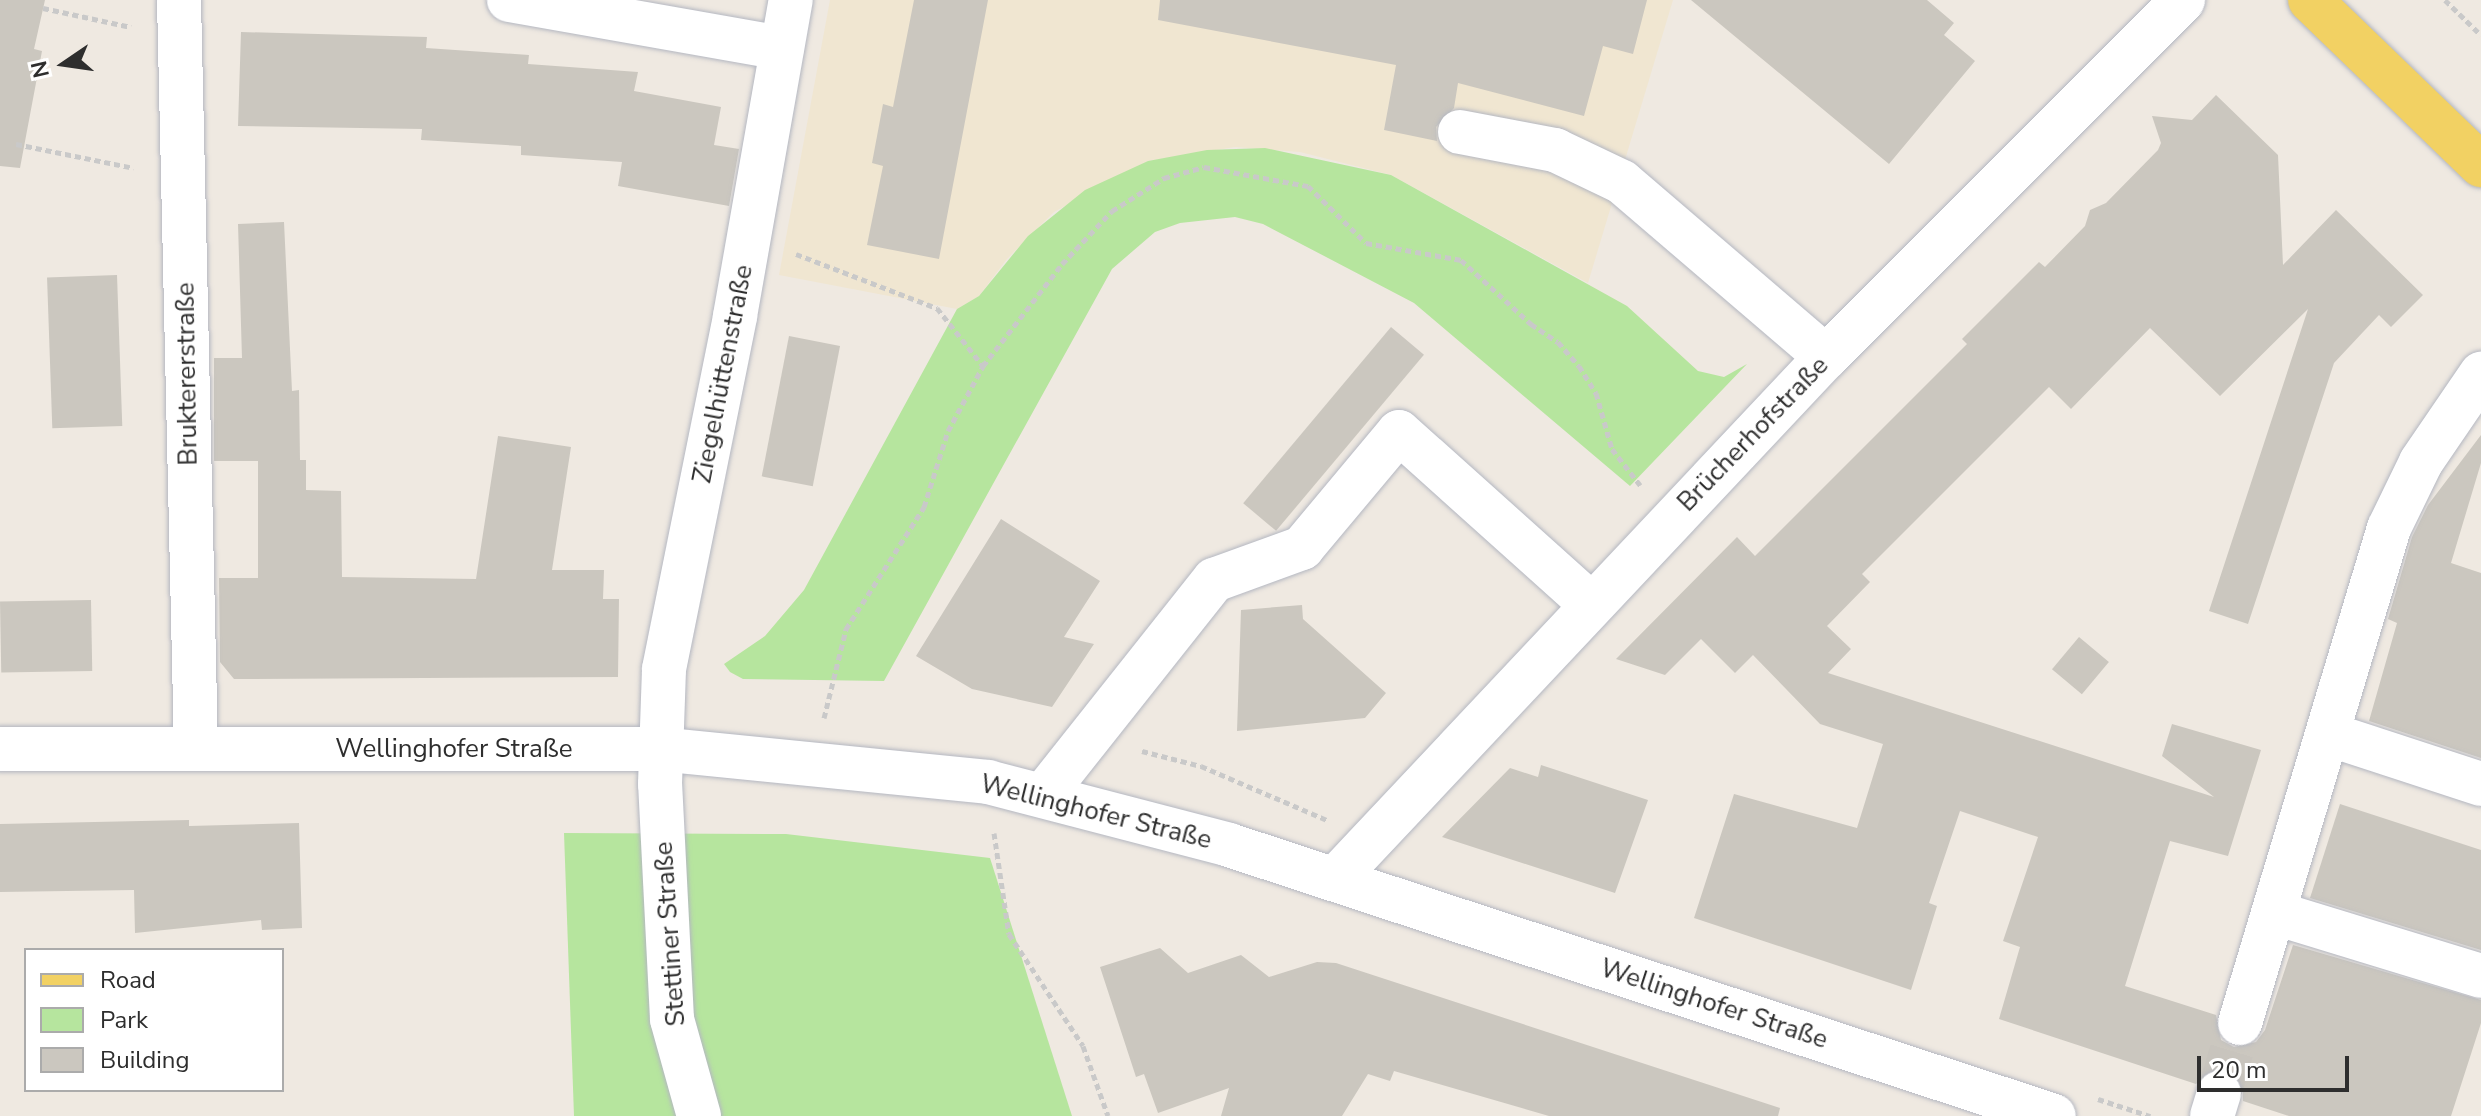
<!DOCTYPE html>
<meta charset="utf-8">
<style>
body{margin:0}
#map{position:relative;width:2481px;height:1116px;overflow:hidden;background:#efe9e1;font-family:"Nunito Sans",sans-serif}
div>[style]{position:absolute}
.education>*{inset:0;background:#f0e6d1}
.green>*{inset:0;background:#b6e59e}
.building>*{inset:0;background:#cbc7bf;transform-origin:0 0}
.minor-tunnel>*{height:44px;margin-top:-22px;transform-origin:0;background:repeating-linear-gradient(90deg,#c8c4bd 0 44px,transparent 0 66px)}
.path>*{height:5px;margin-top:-2.5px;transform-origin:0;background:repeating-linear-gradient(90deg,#c9c9c9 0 6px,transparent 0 10px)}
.roads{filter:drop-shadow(0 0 2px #b4b7c1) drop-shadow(0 0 2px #b4b7c1)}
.minor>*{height:44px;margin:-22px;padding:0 22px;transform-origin:22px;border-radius:22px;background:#fff}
.major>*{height:44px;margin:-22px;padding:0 22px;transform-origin:22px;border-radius:22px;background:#f2d163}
span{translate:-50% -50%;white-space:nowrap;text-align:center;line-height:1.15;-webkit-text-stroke:8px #fff;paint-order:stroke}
.street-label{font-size:26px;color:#2e2e2e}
.legend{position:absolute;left:24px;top:948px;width:260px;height:144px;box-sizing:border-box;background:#fff;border:2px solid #ababab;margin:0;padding:10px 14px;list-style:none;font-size:24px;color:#2e2e2e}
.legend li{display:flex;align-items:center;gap:16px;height:40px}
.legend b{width:40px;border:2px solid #ababab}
.north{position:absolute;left:24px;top:24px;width:80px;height:80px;-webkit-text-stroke:6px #fff;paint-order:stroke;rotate:257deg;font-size:22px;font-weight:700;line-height:32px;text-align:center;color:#2e2e2e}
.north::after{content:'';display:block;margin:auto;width:28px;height:36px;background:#2e2e2e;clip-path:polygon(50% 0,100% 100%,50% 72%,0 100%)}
.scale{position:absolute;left:2197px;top:1056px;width:152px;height:36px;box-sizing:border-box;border:4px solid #2e2e2e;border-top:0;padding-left:10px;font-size:24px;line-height:28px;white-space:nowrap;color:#2e2e2e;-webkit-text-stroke:6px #fff;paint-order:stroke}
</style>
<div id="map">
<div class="education">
<i style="clip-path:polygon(830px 0,1673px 0,1588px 283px,1391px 175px,1300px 152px,1235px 147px,1148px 161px,1054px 212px,1007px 259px,979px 296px,957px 309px,779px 275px)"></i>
</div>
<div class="green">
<i style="clip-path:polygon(1265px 148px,1391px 175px,1627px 306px,1698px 371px,1724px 377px,1747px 364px,1630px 486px,1414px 303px,1263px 224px,1235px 217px,1180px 223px,1155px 232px,1112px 269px,884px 681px,743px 679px,730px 672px,724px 664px,765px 636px,804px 590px,957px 309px,979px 296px,1028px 236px,1085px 190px,1148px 161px,1207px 150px)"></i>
<i style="clip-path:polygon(564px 833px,786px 834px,990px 858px,1072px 1116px,574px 1116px)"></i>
</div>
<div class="building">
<i style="clip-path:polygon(0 0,45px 0,34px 49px,42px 51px,20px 168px,0 166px)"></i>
<i style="clip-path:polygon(914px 0,988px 0,939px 259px,867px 245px,883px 166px,872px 163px,883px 104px,893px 107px)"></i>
<i style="clip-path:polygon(1160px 0,1647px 0,1633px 54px,1603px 46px,1584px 116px,1458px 83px,1454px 108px,1436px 127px,1437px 141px,1384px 130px,1396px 65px,1158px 20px)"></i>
<i style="clip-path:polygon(1691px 0,1927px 0,1954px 23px,1944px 35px,1975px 61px,1889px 164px)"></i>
<i style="clip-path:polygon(241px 32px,427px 37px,426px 48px,529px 55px,528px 64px,638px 72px,634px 91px,721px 107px,714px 145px,739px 149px,729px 206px,618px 186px,622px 162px,521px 155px,521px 146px,421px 140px,422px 129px,238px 126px)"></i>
<i style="clip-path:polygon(2216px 95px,2278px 155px,2283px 265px,2336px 210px,2423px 295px,2391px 327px,2379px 315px,2334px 363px,2248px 624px,2209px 611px,2308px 309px,2220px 396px,2150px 328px,2071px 409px,2049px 387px,1862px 574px,1870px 582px,1827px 626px,1851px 649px,1828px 673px,2214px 797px,2162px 756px,2172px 724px,2261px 750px,2228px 856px,2170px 841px,2125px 986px,2216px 1015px,2221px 1040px,2234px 1047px,2256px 1042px,2265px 1030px,2293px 945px,2481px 1000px,2481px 1023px,2451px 1116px,2289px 1116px,2243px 1101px,2243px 1087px,2227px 1069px,2213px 1069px,2196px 1084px,1999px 1019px,2020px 947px,2003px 941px,2038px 837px,1960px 811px,1929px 903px,1937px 906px,1911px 990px,1694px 918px,1734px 794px,1857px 828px,1883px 744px,1820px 724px,1753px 655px,1735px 673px,1701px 639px,1665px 675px,1616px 659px,1737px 537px,1755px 556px,1967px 344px,1962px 339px,2039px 262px,2045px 267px,2085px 226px,2090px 210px,2106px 203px,2158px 150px,2161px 143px,2152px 116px,2192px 120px)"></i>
<i style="clip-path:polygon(284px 222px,292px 391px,299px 390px,300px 460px,306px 460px,306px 490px,341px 491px,342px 577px,476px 579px,498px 436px,571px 447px,552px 570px,604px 570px,603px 599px,619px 599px,618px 677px,234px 679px,220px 662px,219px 578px,258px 578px,258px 461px,214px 461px,214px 358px,242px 358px,238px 224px)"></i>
<i style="left:117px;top:275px;width:151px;height:70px;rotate:88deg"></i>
<i style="left:1391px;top:327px;width:43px;height:230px;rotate:40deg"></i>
<i style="left:789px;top:336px;width:52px;height:143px;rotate:11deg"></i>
<i style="clip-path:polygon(2481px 435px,2481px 463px,2451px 563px,2481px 573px,2481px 758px,2369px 721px,2397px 623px,2388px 619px,2412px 537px,2428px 505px)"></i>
<i style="clip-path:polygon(1001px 519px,1100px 581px,1064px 637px,1094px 644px,1052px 707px,972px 689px,916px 656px)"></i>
<i style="left:91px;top:600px;width:71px;height:91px;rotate:89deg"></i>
<i style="clip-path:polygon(1302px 605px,1303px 619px,1386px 693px,1365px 718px,1237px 731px,1241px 610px)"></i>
<i style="left:2079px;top:637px;width:39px;height:42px;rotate:40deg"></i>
<i style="clip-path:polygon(1541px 765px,1648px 800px,1615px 893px,1442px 837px,1510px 768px,1538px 777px)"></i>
<i style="clip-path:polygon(2340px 804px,2481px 850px,2481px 950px,2310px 898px)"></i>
<i style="clip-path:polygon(189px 820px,189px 826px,299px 823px,302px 928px,262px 930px,261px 920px,135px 933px,134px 890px,0 892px,0 824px)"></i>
<i style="clip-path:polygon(1160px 948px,1188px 973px,1241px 955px,1269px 977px,1317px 962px,1336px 963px,1780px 1108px,1778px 1116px,1549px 1116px,1394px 1071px,1390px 1081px,1368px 1074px,1342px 1116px,1221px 1116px,1229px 1088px,1158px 1113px,1144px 1074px,1136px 1077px,1100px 967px)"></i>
</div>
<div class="minor-tunnel">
<i style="left:2219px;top:1093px;width:73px;rotate:-73.3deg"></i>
</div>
<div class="path">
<i style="left:2445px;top:0;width:50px;rotate:44.2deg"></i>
<i style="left:43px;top:8px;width:90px;rotate:12.2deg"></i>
<i style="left:16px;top:144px;width:120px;rotate:11.5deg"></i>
<i style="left:796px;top:254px;width:151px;rotate:21deg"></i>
<i style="left:937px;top:308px;width:74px;rotate:51.6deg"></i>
<i style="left:824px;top:718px;width:92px;rotate:-76.1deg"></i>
<i style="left:846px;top:629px;width:145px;rotate:-57.4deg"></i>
<i style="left:924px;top:507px;width:80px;rotate:-72.5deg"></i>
<i style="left:948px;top:431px;width:74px;rotate:-61.7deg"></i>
<i style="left:983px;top:366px;width:129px;rotate:-52.2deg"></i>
<i style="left:1062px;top:264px;width:73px;rotate:-46.7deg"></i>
<i style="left:1112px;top:211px;width:62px;rotate:-32.4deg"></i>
<i style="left:1164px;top:178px;width:41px;rotate:-15.4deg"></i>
<i style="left:1204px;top:167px;width:106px;rotate:10.4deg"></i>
<i style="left:1308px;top:186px;width:81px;rotate:44.5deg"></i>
<i style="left:1366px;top:243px;width:97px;rotate:10.1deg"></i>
<i style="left:1461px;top:260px;width:95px;rotate:42.4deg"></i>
<i style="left:1531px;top:324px;width:32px;rotate:34deg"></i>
<i style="left:1558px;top:342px;width:32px;rotate:49deg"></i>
<i style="left:1579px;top:366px;width:32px;rotate:58deg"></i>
<i style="left:1596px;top:393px;width:58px;rotate:74.1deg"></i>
<i style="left:1612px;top:449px;width:46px;rotate:52.1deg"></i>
<i style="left:1142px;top:751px;width:61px;rotate:14.3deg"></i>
<i style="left:1201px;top:766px;width:137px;rotate:23.2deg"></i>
<i style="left:994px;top:833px;width:102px;rotate:81.6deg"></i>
<i style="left:1009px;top:934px;width:134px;rotate:56.5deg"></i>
<i style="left:1083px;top:1046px;width:74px;rotate:70.3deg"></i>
<i style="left:2098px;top:1099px;width:55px;rotate:18.1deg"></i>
</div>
<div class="roads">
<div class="minor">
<i style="left:179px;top:0;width:749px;rotate:88.7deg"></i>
<i style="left:509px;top:0;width:277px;rotate:10deg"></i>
<i style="left:1460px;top:132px;width:97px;rotate:10.7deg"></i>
<i style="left:1555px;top:150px;width:74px;rotate:25.5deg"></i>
<i style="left:1622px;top:182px;width:269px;rotate:40.6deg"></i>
<i style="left:2328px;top:734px;width:161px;rotate:18.1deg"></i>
<i style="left:0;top:749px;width:659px"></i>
<i style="left:659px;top:749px;width:331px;rotate:5.7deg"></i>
<i style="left:988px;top:782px;width:249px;rotate:14.6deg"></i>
<i style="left:1229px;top:845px;width:868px;rotate:18.18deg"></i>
<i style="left:1045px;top:793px;width:272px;rotate:-51.6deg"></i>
<i style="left:1214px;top:580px;width:94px;rotate:-20deg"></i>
<i style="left:1302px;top:548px;width:151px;rotate:-50.1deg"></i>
<i style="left:1399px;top:432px;width:258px;rotate:41.9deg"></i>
<i style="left:1335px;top:879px;width:717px;rotate:-46.75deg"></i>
<i style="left:1826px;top:357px;width:505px;rotate:-45deg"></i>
<i style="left:2275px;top:913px;width:215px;rotate:17deg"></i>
<i style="left:2240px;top:1023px;width:517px;rotate:-73.25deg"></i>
<i style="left:2389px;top:528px;width:73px;rotate:-64.1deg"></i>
<i style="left:2421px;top:462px;width:107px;rotate:-55.7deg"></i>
<i style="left:699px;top:1116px;width:101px;rotate:-105.6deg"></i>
<i style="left:672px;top:1019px;width:235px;rotate:-92.9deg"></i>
<i style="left:660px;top:784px;width:115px;rotate:-88deg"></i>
<i style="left:664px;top:669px;width:360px;rotate:-78.6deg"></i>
<i style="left:735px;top:316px;width:321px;rotate:-80deg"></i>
<i style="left:2212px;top:1116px;width:24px;rotate:-73deg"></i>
</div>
<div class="major">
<i style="left:2310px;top:0;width:238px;rotate:44deg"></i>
</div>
</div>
<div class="street-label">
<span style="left:187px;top:374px;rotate:-91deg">Bruktererstraße</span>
<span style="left:723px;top:374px;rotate:-79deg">Ziegelhüttenstraße</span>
<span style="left:1753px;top:434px;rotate:-46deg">Brücherhofstraße</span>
<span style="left:454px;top:749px">Wellinghofer Straße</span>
<span style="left:1096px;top:812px;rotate:14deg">Wellinghofer Straße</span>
<span style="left:670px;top:934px;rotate:-94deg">Stettiner Straße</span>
<span style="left:1714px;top:1004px;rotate:18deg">Wellinghofer Straße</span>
</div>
<ul class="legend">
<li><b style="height:10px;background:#f2d163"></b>Road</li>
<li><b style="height:22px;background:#b6e59e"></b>Park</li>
<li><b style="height:22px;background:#cbc7bf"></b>Building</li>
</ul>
<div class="north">N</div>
<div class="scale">20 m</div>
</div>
